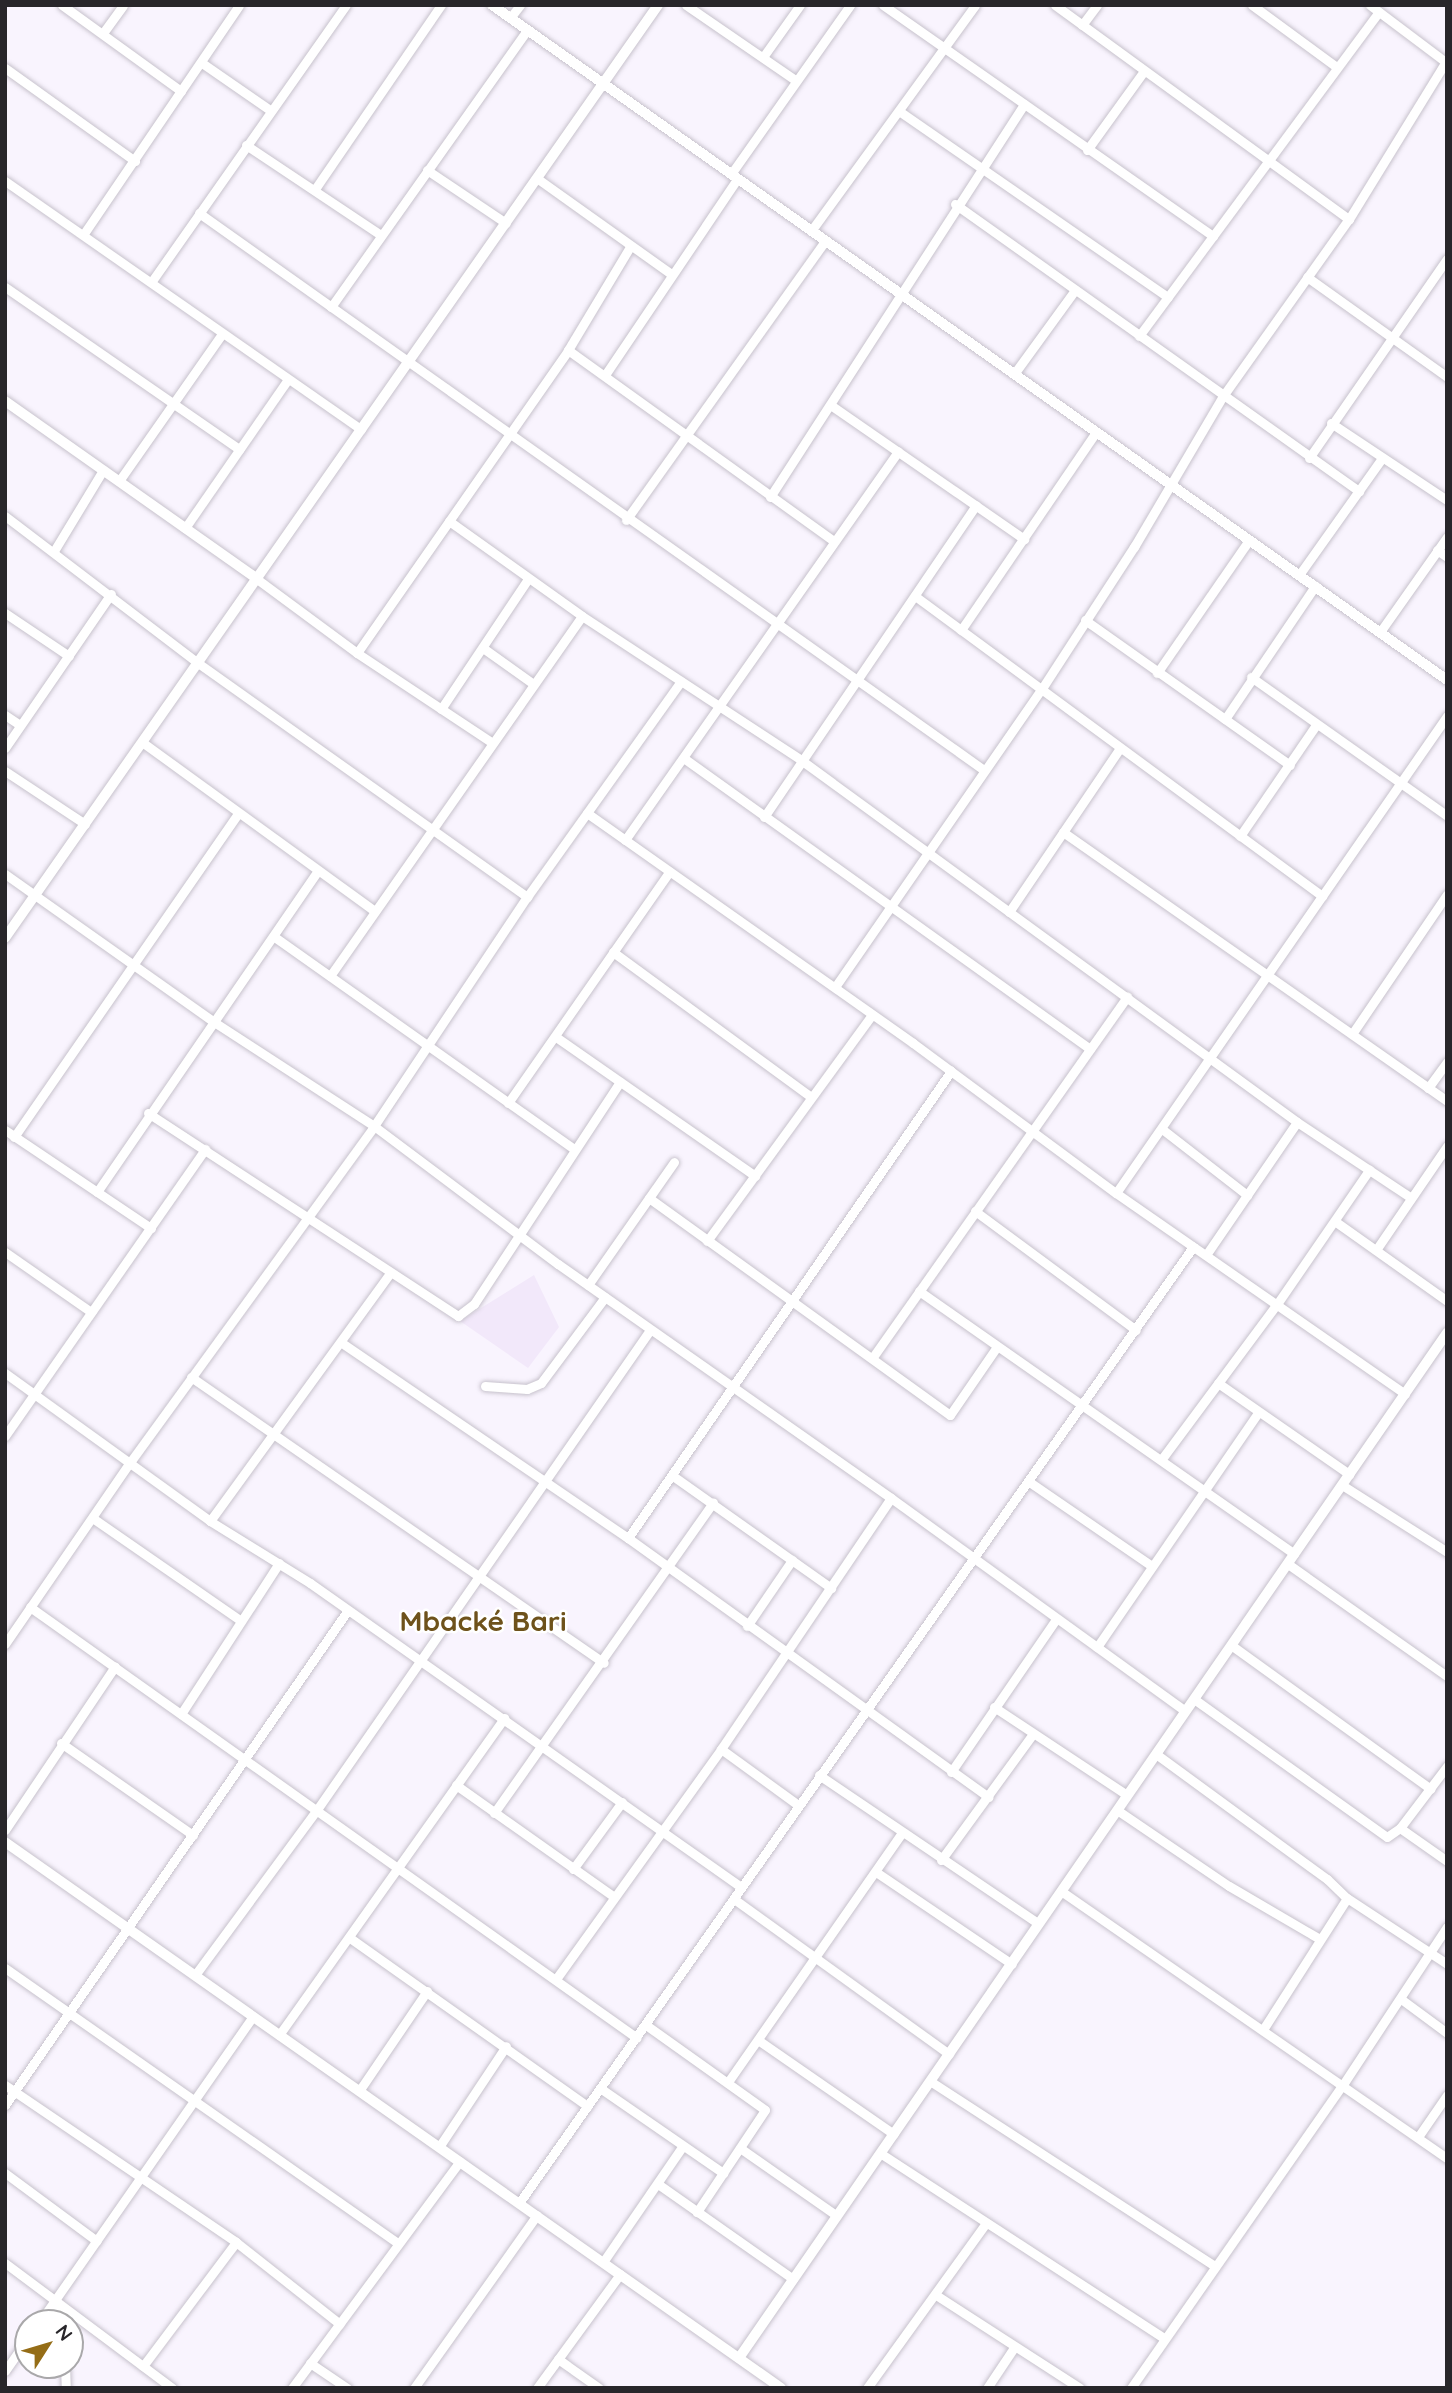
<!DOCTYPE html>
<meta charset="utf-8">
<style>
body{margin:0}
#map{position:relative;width:1452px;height:2393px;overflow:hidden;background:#f9f4fe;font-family:Quicksand,sans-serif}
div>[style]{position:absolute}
.built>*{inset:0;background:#f2e8fa}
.roads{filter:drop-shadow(0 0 2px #c7c2cc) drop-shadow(0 0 2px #c7c2cc)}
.minor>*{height:9px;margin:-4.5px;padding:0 4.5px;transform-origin:4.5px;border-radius:4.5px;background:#fff}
.tertiary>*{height:10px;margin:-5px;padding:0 5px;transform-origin:5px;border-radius:5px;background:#fff}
span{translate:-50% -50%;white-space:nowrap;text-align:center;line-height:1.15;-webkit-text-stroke:5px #fff;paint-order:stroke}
.district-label{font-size:28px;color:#6e521b;font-weight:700}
.frame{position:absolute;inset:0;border:7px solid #28262a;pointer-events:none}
.north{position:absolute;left:14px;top:2309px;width:70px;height:70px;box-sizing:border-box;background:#fff;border:2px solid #a9a8aa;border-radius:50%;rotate:53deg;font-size:19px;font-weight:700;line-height:28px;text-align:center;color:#28262a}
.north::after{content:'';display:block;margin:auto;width:24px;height:32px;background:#956d17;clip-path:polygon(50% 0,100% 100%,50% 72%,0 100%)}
</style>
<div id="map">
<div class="built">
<i style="clip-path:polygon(534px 1275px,559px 1327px,528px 1368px,460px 1321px)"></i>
</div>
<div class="roads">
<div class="minor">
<i style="left:62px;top:5px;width:147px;rotate:35.9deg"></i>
<i style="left:686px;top:5px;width:132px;rotate:34.5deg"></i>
<i style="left:883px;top:5px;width:403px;rotate:35deg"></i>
<i style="left:1055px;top:5px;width:364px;rotate:36.1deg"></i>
<i style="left:1252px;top:5px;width:103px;rotate:36.3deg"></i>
<i style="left:1370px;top:5px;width:96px;rotate:37deg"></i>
<i style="left:510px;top:18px;width:16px;rotate:-52deg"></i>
<i style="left:1082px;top:25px;width:25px;rotate:-53deg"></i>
<i style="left:103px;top:33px;width:34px;rotate:-54deg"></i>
<i style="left:763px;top:57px;width:64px;rotate:-54.6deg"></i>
<i style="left:202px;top:63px;width:83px;rotate:34.7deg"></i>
<i style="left:5px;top:68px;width:160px;rotate:35.6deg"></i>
<i style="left:899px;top:111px;width:327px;rotate:34.7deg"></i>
<i style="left:246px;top:145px;width:162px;rotate:33.7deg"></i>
<i style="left:1087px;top:150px;width:97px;rotate:-54.2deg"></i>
<i style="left:427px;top:170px;width:95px;rotate:33.9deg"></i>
<i style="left:731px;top:174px;width:207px;rotate:-54.8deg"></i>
<i style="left:538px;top:179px;width:163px;rotate:35.5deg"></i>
<i style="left:5px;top:181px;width:434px;rotate:34.9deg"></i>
<i style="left:315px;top:189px;width:223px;rotate:-55.6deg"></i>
<i style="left:955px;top:204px;width:496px;rotate:35.4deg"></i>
<i style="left:199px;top:213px;width:963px;rotate:35.36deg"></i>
<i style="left:811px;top:231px;width:279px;rotate:-54deg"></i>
<i style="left:85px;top:232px;width:274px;rotate:-55.8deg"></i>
<i style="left:1307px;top:277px;width:172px;rotate:35.5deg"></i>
<i style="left:152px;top:281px;width:337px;rotate:-54.9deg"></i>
<i style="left:5px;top:287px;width:285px;rotate:34.7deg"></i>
<i style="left:331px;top:307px;width:339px;rotate:-54.7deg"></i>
<i style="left:1139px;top:336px;width:403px;rotate:-53.5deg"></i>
<i style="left:568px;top:350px;width:327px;rotate:35.7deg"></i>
<i style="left:1014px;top:374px;width:104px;rotate:-54deg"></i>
<i style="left:605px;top:375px;width:236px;rotate:-56deg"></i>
<i style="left:832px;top:406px;width:234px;rotate:34.7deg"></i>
<i style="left:1331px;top:423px;width:139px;rotate:33.6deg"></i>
<i style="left:1309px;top:458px;width:242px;rotate:-55.3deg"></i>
<i style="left:119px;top:481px;width:179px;rotate:-55deg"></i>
<i style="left:770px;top:497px;width:468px;rotate:-57.1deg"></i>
<i style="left:5px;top:516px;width:243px;rotate:37.3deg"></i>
<i style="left:198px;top:663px;width:404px;rotate:35.4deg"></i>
<i style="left:626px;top:520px;width:343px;rotate:-54.5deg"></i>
<i style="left:449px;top:521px;width:163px;rotate:35.5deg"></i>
<i style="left:582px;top:616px;width:262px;rotate:33.3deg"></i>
<i style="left:801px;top:760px;width:614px;rotate:36.12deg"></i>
<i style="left:1297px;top:1122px;width:136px;rotate:33.6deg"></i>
<i style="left:185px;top:528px;width:181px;rotate:-55.3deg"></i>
<i style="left:1437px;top:550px;width:12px;rotate:35deg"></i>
<i style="left:54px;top:551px;width:95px;rotate:-58.8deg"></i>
<i style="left:1299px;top:575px;width:143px;rotate:-54.6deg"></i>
<i style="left:257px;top:579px;width:124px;rotate:36.5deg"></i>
<i style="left:357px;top:653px;width:161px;rotate:33.6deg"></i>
<i style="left:915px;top:596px;width:506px;rotate:36.39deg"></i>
<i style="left:5px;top:613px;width:77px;rotate:33.9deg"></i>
<i style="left:1085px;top:620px;width:251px;rotate:35.3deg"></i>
<i style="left:961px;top:630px;width:240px;rotate:-55.7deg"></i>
<i style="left:1380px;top:632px;width:116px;rotate:-54.8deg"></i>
<i style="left:483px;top:648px;width:60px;rotate:35.5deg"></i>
<i style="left:357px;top:653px;width:369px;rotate:-55.1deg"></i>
<i style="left:568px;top:350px;width:120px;rotate:-59deg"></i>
<i style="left:1157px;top:673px;width:162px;rotate:-55.3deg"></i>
<i style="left:1251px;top:677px;width:240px;rotate:35.3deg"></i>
<i style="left:441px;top:709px;width:156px;rotate:-56.2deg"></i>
<i style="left:5px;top:715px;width:18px;rotate:34deg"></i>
<i style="left:1225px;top:719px;width:161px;rotate:-55.9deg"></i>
<i style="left:142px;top:742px;width:286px;rotate:36deg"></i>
<i style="left:5px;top:748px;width:187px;rotate:-55.5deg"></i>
<i style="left:685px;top:759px;width:498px;rotate:35.6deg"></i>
<i style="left:5px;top:771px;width:96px;rotate:33.5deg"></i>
<i style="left:587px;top:813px;width:399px;rotate:35.2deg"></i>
<i style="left:913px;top:1043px;width:252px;rotate:36.5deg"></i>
<i style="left:1116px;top:1193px;width:352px;rotate:34.8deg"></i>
<i style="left:764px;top:817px;width:377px;rotate:-55.8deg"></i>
<i style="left:1063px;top:832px;width:469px;rotate:35deg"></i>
<i style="left:1240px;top:836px;width:135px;rotate:-55.6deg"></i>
<i style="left:625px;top:840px;width:475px;rotate:-54.9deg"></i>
<i style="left:5px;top:874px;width:256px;rotate:35.3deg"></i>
<i style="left:214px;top:1022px;width:191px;rotate:33deg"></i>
<i style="left:374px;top:1126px;width:230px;rotate:36.9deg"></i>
<i style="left:558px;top:1264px;width:407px;rotate:35.1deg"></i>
<i style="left:891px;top:1498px;width:363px;rotate:35.9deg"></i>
<i style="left:1009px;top:912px;width:198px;rotate:-55.9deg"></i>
<i style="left:276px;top:938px;width:365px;rotate:35.3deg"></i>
<i style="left:613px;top:952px;width:244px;rotate:36.2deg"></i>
<i style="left:330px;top:976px;width:439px;rotate:-55deg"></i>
<i style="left:835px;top:987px;width:361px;rotate:-55.3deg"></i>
<i style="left:1041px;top:690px;width:171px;rotate:-57deg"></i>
<i style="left:1134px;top:547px;width:175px;rotate:-59.5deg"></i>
<i style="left:1223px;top:396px;width:217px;rotate:-54.6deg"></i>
<i style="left:1349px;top:219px;width:187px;rotate:-58.4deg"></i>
<i style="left:1352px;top:1034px;width:169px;rotate:-55.8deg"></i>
<i style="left:556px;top:1037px;width:243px;rotate:34.9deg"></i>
<i style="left:1428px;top:1088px;width:32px;rotate:-54deg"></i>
<i style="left:508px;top:1103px;width:282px;rotate:-55.1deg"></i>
<i style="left:148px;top:1113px;width:371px;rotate:33.2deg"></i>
<i style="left:458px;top:1316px;width:20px;rotate:-37deg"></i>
<i style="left:474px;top:1304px;width:266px;rotate:-56.7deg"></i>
<i style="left:1162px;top:1129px;width:108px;rotate:37.8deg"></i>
<i style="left:5px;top:1130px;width:176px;rotate:33.9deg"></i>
<i style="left:14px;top:1137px;width:394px;rotate:-55.3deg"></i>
<i style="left:97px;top:1192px;width:390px;rotate:-55.5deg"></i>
<i style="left:1116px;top:1193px;width:581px;rotate:-55.24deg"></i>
<i style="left:649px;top:1198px;width:371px;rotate:35.8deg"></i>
<i style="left:950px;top:1415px;width:81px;rotate:-55.5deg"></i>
<i style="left:975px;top:1211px;width:200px;rotate:36.5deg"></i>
<i style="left:1336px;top:1222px;width:136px;rotate:35.4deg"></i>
<i style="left:707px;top:1241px;width:280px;rotate:-53.9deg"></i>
<i style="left:1376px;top:1250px;width:126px;rotate:-55.7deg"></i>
<i style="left:5px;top:1252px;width:105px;rotate:34.9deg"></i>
<i style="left:1206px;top:1255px;width:161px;rotate:-55.6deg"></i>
<i style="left:588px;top:1285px;width:150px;rotate:-55deg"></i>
<i style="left:919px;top:1291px;width:458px;rotate:35deg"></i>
<i style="left:342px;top:1343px;width:346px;rotate:34.3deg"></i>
<i style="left:628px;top:1538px;width:444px;rotate:35.7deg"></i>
<i style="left:873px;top:1357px;width:441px;rotate:-54.8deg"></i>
<i style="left:5px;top:1373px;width:253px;rotate:35.8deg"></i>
<i style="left:210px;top:1521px;width:306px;rotate:-54deg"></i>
<i style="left:191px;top:1377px;width:502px;rotate:34.7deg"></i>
<i style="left:1218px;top:1383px;width:160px;rotate:34.8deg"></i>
<i style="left:485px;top:1386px;width:42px;rotate:4.1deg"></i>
<i style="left:527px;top:1389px;width:15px;rotate:-23deg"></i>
<i style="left:541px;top:1383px;width:107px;rotate:-53.3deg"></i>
<i style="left:5px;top:1436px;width:350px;rotate:-55.1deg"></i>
<i style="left:1161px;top:1460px;width:194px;rotate:-53.4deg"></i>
<i style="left:1277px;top:1304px;width:163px;rotate:-55.5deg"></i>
<i style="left:673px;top:1476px;width:194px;rotate:35.3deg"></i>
<i style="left:1028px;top:1481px;width:148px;rotate:34.5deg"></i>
<i style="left:1342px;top:1485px;width:125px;rotate:32.5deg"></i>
<i style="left:94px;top:1519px;width:178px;rotate:34.7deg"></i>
<i style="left:210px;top:1521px;width:118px;rotate:31.8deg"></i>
<i style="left:310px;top:1583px;width:527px;rotate:35.2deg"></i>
<i style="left:628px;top:1538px;width:568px;rotate:-55.33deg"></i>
<i style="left:1288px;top:1564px;width:194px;rotate:35.2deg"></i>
<i style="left:30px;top:1607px;width:744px;rotate:35.38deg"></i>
<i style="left:747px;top:1626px;width:80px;rotate:-55.7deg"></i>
<i style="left:5px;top:1644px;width:222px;rotate:-55.5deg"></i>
<i style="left:131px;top:1461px;width:414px;rotate:-54deg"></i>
<i style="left:374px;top:1126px;width:275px;rotate:-56.3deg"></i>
<i style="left:527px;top:897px;width:265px;rotate:-54.5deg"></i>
<i style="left:1231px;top:1645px;width:246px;rotate:35.8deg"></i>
<i style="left:1097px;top:1647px;width:284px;rotate:-55.5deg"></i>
<i style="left:1194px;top:1699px;width:237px;rotate:35.6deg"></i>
<i style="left:1387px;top:1837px;width:16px;rotate:-35deg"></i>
<i style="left:1400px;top:1828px;width:78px;rotate:-52.8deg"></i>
<i style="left:994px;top:1707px;width:159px;rotate:33.5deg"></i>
<i style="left:181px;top:1714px;width:180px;rotate:-57deg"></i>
<i style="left:61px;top:1743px;width:161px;rotate:34.9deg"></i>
<i style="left:721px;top:1749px;width:95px;rotate:36deg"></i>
<i style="left:1156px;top:1754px;width:212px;rotate:36.2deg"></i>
<i style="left:1327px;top:1879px;width:28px;rotate:44deg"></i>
<i style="left:951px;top:1772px;width:186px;rotate:-55.5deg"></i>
<i style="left:819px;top:1775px;width:264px;rotate:34.1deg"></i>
<i style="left:456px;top:1785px;width:192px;rotate:35.3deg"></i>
<i style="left:1117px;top:1810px;width:135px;rotate:34.2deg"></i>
<i style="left:1229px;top:1886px;width:103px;rotate:30.3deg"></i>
<i style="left:494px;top:1813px;width:380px;rotate:-54.8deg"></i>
<i style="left:1400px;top:1828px;width:57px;rotate:35.1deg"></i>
<i style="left:5px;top:1830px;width:197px;rotate:-56.1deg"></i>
<i style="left:941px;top:1860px;width:156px;rotate:-53.9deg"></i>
<i style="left:573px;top:1869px;width:83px;rotate:-53.8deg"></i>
<i style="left:876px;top:1872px;width:164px;rotate:34.1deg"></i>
<i style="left:1061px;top:1891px;width:469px;rotate:34.7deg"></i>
<i style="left:734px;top:1899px;width:265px;rotate:35.8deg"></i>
<i style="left:350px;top:1938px;width:291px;rotate:35.3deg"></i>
<i style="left:5px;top:1968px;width:480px;rotate:35deg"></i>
<i style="left:195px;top:1975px;width:204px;rotate:-53.6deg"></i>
<i style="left:316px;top:1811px;width:586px;rotate:-55.22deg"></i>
<i style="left:556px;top:1979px;width:283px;rotate:-54.3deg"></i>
<i style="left:721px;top:1749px;width:303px;rotate:-55.9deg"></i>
<i style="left:1401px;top:1999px;width:57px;rotate:36.5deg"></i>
<i style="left:646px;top:2025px;width:146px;rotate:35.5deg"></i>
<i style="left:765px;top:2110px;width:123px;rotate:123.7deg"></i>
<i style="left:1264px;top:2028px;width:154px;rotate:-57.4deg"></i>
<i style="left:1347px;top:1898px;width:120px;rotate:33.4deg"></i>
<i style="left:279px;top:2035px;width:389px;rotate:-54.6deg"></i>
<i style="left:758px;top:2040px;width:165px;rotate:34.7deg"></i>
<i style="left:930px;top:2081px;width:340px;rotate:33deg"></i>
<i style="left:728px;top:2082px;width:302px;rotate:-55.1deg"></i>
<i style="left:5px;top:2085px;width:279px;rotate:34.2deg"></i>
<i style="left:236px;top:2242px;width:132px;rotate:38.3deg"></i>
<i style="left:600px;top:2088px;width:150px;rotate:34.6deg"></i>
<i style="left:359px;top:2091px;width:121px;rotate:-55.8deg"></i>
<i style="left:5px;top:2105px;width:602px;rotate:-55.28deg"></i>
<i style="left:1418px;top:2137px;width:51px;rotate:-55.4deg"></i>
<i style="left:439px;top:2147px;width:121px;rotate:-56.4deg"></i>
<i style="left:740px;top:2148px;width:118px;rotate:35deg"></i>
<i style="left:880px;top:2153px;width:339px;rotate:33.1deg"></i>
<i style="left:5px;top:2173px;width:114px;rotate:36.5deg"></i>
<i style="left:658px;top:2184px;width:165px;rotate:35.1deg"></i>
<i style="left:519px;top:2203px;width:1170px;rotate:-54.82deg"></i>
<i style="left:603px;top:2262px;width:140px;rotate:-55.5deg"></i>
<i style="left:5px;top:2263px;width:209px;rotate:36.8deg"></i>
<i style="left:936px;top:2295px;width:171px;rotate:32.9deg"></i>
<i style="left:56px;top:2299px;width:25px;rotate:78deg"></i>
<i style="left:39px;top:2323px;width:374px;rotate:-55.1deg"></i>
<i style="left:558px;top:2359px;width:50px;rotate:35.3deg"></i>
<i style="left:310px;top:2363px;width:45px;rotate:34deg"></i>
<i style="left:65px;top:2365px;width:23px;rotate:88deg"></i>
<i style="left:143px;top:2366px;width:155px;rotate:-53.1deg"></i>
<i style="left:5px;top:2371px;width:40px;rotate:-55.1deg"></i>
<i style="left:292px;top:2388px;width:282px;rotate:-53.5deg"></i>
<i style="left:414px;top:2388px;width:212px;rotate:-54.6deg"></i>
<i style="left:537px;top:2388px;width:141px;rotate:-53.9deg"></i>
<i style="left:867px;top:2388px;width:203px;rotate:-54.2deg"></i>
<i style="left:987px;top:2388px;width:50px;rotate:-56.3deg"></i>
<i style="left:1131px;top:2388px;width:368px;rotate:-55.1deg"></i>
<i style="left:1342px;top:2086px;width:191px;rotate:-56.6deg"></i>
</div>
<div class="tertiary">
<i style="left:492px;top:5px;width:1169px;rotate:35.25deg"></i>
<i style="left:5px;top:401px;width:309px;rotate:35.2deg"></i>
<i style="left:5px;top:938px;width:1139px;rotate:-55.01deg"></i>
<i style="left:5px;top:1842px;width:949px;rotate:35.13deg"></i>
<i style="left:739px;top:2358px;width:1246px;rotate:-55.37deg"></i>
</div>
</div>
<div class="district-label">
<span style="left:483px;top:1621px">Mbacké Bari</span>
</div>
<div class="frame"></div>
<div class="north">N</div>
</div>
